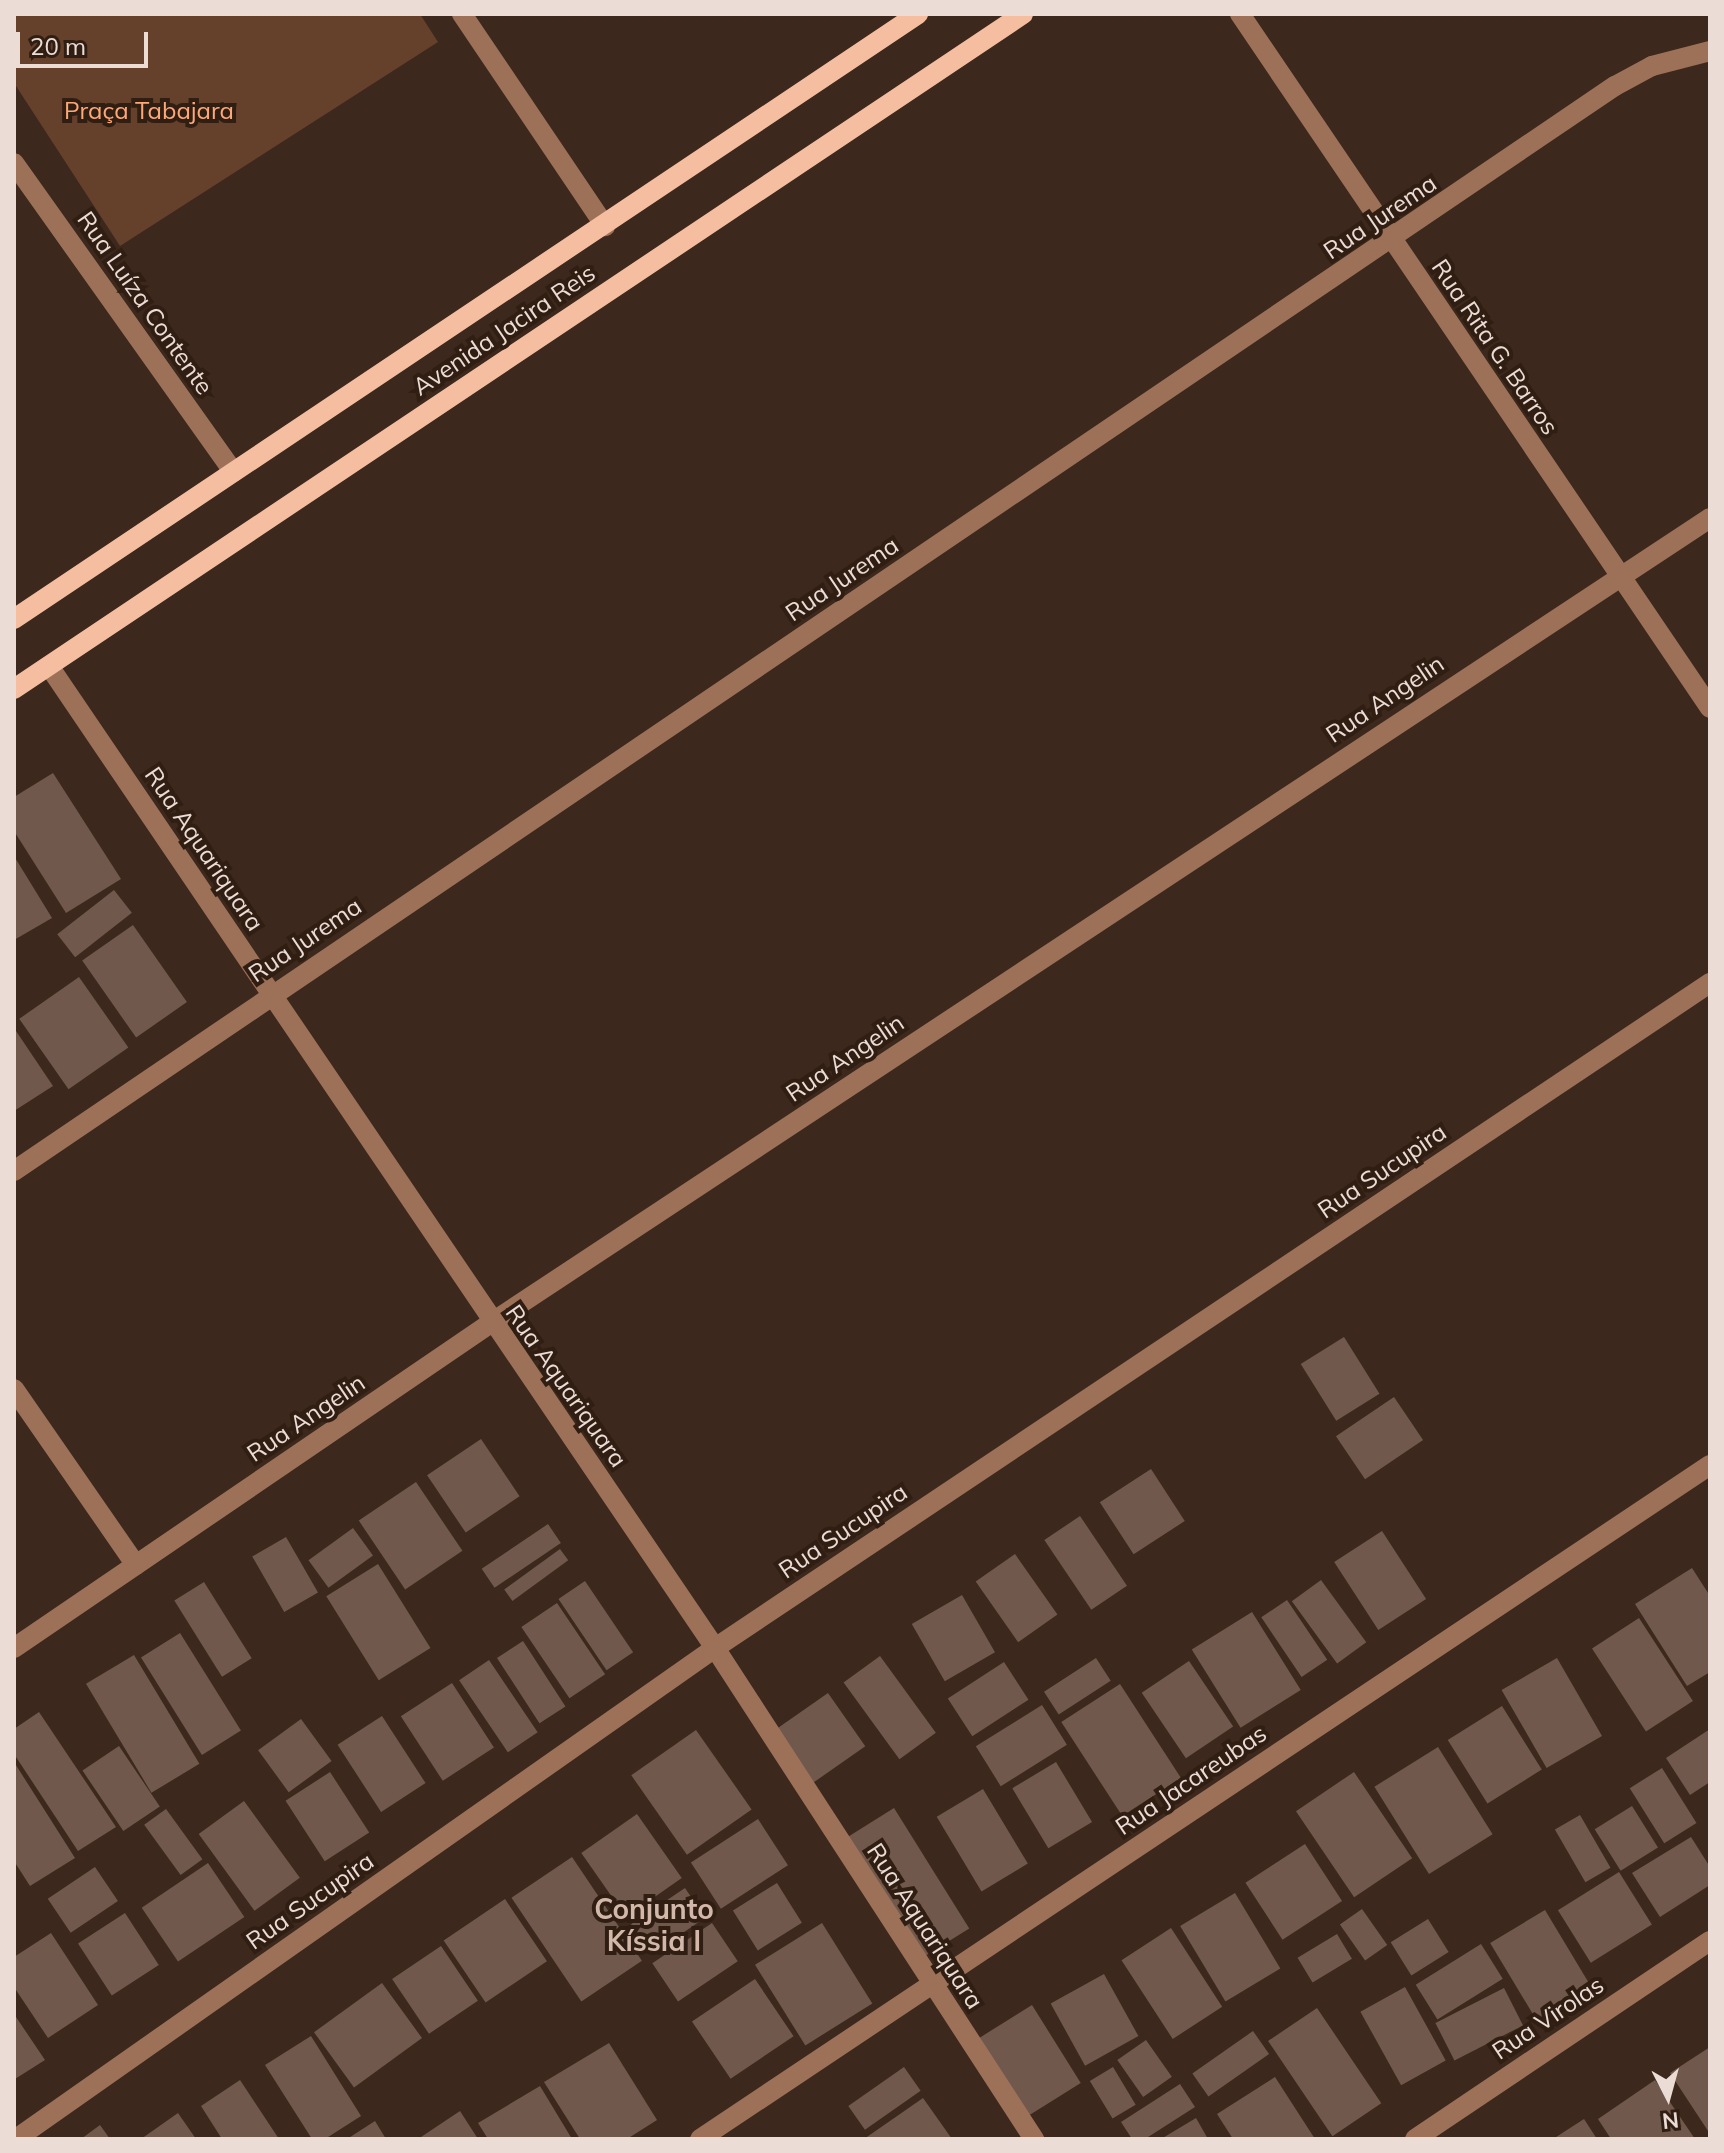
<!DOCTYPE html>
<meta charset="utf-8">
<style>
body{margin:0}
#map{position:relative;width:1724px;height:2153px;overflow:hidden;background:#3c281c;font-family:Mulish,sans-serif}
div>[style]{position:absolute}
.green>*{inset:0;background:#65412c}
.building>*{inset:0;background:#70594c;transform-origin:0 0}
.minor>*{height:20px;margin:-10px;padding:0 10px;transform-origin:10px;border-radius:10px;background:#9d7158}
.major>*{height:20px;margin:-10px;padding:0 10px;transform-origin:10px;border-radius:10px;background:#f6bea0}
span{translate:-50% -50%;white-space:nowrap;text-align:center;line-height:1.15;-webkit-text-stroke:8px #311e13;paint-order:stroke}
.park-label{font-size:24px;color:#fda878}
.street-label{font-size:24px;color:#ebddd6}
.quarter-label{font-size:28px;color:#d2b8aa;font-weight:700}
.frame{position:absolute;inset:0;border:16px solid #ebddd6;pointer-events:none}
.north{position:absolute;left:1628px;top:2057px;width:80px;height:80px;-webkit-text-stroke:6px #311e13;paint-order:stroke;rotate:174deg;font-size:22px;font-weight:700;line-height:32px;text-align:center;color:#ebddd6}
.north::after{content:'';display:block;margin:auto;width:28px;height:36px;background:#ebddd6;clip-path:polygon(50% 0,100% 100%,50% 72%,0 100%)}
.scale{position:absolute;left:16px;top:32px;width:132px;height:36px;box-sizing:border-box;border:4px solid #ebddd6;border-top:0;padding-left:10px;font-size:24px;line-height:28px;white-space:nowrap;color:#ebddd6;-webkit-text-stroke:6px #311e13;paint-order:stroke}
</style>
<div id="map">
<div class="green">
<i style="clip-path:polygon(14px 14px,420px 14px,438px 42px,120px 246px,14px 83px)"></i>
</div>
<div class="building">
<i style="clip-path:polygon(53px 773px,121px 879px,66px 913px,14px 831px,14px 797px)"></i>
<i style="clip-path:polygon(14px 856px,52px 918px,14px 940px)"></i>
<i style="left:114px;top:890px;width:29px;height:72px;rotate:52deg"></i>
<i style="left:133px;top:925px;width:94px;height:62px;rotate:55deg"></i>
<i style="left:79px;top:977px;width:86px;height:73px;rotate:55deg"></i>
<i style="clip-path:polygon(14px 1028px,53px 1086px,14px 1111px)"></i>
<i style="left:1344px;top:1337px;width:67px;height:51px;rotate:58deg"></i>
<i style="left:1394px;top:1397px;width:52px;height:70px;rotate:56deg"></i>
<i style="left:481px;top:1439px;width:69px;height:65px;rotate:56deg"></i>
<i style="left:1151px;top:1469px;width:62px;height:61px;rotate:57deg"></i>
<i style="left:416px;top:1482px;width:83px;height:69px;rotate:56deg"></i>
<i style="left:1080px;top:1516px;width:84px;height:43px;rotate:56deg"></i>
<i style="left:548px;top:1524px;width:23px;height:80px;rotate:56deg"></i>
<i style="left:353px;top:1528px;width:34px;height:55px;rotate:54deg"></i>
<i style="left:1382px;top:1531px;width:81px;height:57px;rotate:57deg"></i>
<i style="left:286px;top:1537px;width:64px;height:39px;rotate:60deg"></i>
<i style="left:560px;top:1549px;width:14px;height:69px;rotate:54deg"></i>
<i style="left:1015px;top:1554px;width:74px;height:48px;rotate:55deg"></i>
<i style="left:378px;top:1564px;width:99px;height:61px;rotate:58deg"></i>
<i style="clip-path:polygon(1692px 1568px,1710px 1596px,1710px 1672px,1687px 1686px,1635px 1604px)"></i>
<i style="left:1321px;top:1580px;width:77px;height:36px;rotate:54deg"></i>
<i style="left:585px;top:1581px;width:86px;height:32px;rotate:56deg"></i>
<i style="left:204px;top:1582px;width:90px;height:35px;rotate:58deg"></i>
<i style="left:962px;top:1595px;width:66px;height:58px;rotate:60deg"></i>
<i style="left:1287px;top:1600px;width:72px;height:31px;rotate:56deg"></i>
<i style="left:557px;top:1603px;width:86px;height:43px;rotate:56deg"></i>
<i style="left:1252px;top:1612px;width:92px;height:71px;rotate:58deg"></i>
<i style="left:1639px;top:1618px;width:99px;height:56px;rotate:57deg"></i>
<i style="left:180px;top:1633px;width:115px;height:46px;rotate:58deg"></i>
<i style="left:523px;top:1641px;width:78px;height:31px;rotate:57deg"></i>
<i style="left:134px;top:1655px;width:127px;height:56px;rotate:59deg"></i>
<i style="left:880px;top:1656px;width:95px;height:45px;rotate:54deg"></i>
<i style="left:1096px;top:1658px;width:27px;height:62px;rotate:57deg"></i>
<i style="left:1557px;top:1658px;width:90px;height:64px;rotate:60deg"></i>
<i style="left:489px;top:1660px;width:87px;height:36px;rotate:56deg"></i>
<i style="left:1189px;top:1661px;width:79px;height:57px;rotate:56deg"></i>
<i style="left:1004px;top:1662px;width:45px;height:67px;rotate:57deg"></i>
<i style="left:452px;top:1683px;width:77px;height:61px;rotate:57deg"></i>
<i style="left:1120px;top:1684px;width:112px;height:70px;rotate:57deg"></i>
<i style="left:828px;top:1693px;width:65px;height:66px;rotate:55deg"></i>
<i style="left:1042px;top:1705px;width:47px;height:78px;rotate:58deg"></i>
<i style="left:1502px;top:1706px;width:75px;height:64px;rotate:58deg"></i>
<i style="clip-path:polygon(39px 1712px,116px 1827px,78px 1851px,14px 1754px,14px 1729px)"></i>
<i style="left:382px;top:1716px;width:80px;height:53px;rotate:57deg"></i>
<i style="left:301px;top:1719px;width:52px;height:53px;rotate:54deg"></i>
<i style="clip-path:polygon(1710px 1729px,1710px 1782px,1690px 1795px,1666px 1758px)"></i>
<i style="left:696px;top:1730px;width:97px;height:79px;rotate:55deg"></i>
<i style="left:119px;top:1746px;width:73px;height:44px;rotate:56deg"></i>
<i style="left:1438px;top:1747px;width:103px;height:75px;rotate:58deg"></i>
<i style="clip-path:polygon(14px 1762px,75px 1858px,30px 1886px,14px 1861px)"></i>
<i style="left:1056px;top:1762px;width:70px;height:51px;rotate:59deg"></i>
<i style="left:1662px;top:1768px;width:65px;height:38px;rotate:58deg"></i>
<i style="left:330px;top:1772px;width:72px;height:53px;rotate:57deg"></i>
<i style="left:1354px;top:1772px;width:104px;height:70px;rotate:56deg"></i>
<i style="left:983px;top:1789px;width:87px;height:54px;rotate:59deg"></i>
<i style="left:244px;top:1801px;width:95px;height:56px;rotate:54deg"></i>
<i style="left:1632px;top:1806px;width:49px;height:44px;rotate:58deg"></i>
<i style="left:894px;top:1808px;width:142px;height:56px;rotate:58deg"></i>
<i style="left:166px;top:1809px;width:62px;height:27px;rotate:54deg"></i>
<i style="left:637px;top:1814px;width:78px;height:68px;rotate:55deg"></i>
<i style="left:1580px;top:1815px;width:61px;height:29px;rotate:60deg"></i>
<i style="left:758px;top:1819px;width:55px;height:80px;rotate:57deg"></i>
<i style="clip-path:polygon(1691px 1837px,1710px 1867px,1710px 1885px,1660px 1917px,1632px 1873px)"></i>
<i style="left:1305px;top:1844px;width:68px;height:71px;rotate:57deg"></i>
<i style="left:572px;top:1857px;width:125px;height:73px;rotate:56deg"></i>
<i style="left:208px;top:1863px;width:65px;height:80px;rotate:56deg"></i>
<i style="left:95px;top:1867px;width:41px;height:57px;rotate:56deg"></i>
<i style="left:1619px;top:1872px;width:62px;height:72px;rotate:58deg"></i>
<i style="left:777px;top:1883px;width:47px;height:52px;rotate:58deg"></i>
<i style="left:685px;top:1888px;width:36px;height:65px;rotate:56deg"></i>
<i style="left:1235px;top:1893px;width:88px;height:64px;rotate:59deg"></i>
<i style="left:505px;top:1899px;width:75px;height:74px;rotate:56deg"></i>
<i style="left:1362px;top:1909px;width:44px;height:27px;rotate:55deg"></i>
<i style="left:1545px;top:1910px;width:96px;height:64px;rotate:59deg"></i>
<i style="left:125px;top:1913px;width:62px;height:56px;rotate:57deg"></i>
<i style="left:1428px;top:1919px;width:39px;height:44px;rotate:58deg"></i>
<i style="left:712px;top:1923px;width:46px;height:72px;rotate:56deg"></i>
<i style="left:822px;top:1923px;width:95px;height:79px;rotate:58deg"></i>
<i style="left:1171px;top:1928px;width:94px;height:59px;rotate:57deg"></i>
<i style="clip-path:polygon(51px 1933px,98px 2005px,48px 2038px,14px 1987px,14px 1957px)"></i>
<i style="left:1337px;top:1934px;width:29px;height:46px;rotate:59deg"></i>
<i style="left:1481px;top:1944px;width:41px;height:77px;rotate:58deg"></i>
<i style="left:441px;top:1946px;width:66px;height:59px;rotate:56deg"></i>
<i style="left:1104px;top:1974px;width:71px;height:61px;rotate:61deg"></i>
<i style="left:755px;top:1979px;width:69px;height:76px;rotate:56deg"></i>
<i style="left:382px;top:1983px;width:68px;height:84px;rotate:54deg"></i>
<i style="left:1405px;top:1987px;width:84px;height:51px;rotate:61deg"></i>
<i style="left:1504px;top:1988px;width:42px;height:77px;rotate:63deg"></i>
<i style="left:1032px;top:2005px;width:92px;height:66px;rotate:58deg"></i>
<i style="left:1317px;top:2008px;width:115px;height:59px;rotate:56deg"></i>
<i style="clip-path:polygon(14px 2014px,45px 2060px,15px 2079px,14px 2077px)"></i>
<i style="left:1253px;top:2031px;width:28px;height:74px;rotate:55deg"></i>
<i style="clip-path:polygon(311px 2036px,361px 2116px,325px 2139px,312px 2139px,265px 2065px)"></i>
<i style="left:1146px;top:2040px;width:45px;height:35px;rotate:55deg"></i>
<i style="clip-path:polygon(609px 2043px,657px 2120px,627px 2139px,580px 2139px,544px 2082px)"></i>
<i style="clip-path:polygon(1710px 2047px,1710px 2134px,1670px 2073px)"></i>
<i style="left:904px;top:2067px;width:29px;height:68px;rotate:55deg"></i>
<i style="left:1113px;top:2067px;width:44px;height:27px;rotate:59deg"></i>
<i style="clip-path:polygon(1275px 2077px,1315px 2139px,1233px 2139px,1217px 2114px)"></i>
<i style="clip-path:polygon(240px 2080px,279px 2139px,222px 2139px,201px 2106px)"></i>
<i style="clip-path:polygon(1655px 2080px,1695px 2139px,1611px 2139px,1598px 2119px)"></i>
<i style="clip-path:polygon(1180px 2084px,1195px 2107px,1145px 2139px,1132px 2139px,1121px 2122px)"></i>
<i style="clip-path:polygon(540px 2086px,572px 2139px,488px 2139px,478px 2123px)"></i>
<i style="clip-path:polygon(923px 2098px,952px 2139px,864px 2139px)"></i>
<i style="clip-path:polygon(460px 2111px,478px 2139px,418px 2139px)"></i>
<i style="clip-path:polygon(178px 2113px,196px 2139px,141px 2139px)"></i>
<i style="clip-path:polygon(1196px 2118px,1208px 2139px,1161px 2139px)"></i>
<i style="clip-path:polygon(1584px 2119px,1597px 2139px,1553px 2139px)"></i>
<i style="clip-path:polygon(375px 2121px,386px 2139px,347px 2139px)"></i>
<i style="clip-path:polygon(100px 2125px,110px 2139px,81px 2139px)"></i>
</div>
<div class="minor">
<i style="left:462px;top:14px;width:256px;rotate:56deg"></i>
<i style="left:1240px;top:14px;width:838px;rotate:55.89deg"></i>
<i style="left:14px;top:163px;width:379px;rotate:54.6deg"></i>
<i style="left:49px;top:666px;width:1187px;rotate:55.85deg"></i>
<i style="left:715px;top:1648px;width:586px;rotate:56.99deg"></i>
<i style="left:14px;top:1171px;width:1934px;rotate:-34.13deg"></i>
<i style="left:1615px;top:86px;width:42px;rotate:-28.4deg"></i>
<i style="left:1652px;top:66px;width:60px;rotate:-14.5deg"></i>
<i style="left:14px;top:1389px;width:214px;rotate:55.3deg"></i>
<i style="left:14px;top:1648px;width:577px;rotate:-34.27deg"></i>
<i style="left:491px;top:1323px;width:1461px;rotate:-33.44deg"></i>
<i style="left:16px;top:2139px;width:854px;rotate:-35.09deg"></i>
<i style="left:715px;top:1648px;width:1197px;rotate:-33.76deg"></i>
<i style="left:700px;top:2139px;width:1214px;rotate:-33.72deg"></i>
<i style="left:1415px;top:2139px;width:355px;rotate:-33.9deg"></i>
</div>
<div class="major">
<i style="left:14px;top:619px;width:1088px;rotate:-33.79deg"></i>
<i style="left:14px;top:689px;width:1214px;rotate:-33.78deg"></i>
</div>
<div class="park-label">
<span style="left:149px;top:111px">Praça Tabajara</span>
</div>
<div class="street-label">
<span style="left:1380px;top:217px;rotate:-34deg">Rua Jurema</span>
<span style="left:145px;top:303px;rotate:55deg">Rua Luíza Contente</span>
<span style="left:504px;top:330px;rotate:-34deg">Avenida Jacira Reis</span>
<span style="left:1495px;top:347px;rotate:56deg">Rua Rita G. Barros</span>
<span style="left:842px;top:579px;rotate:-34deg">Rua Jurema</span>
<span style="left:1385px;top:699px;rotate:-34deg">Rua Angelin</span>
<span style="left:204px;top:849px;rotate:56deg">Rua Aquariquara</span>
<span style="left:305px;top:940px;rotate:-34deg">Rua Jurema</span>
<span style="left:845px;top:1058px;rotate:-34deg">Rua Angelin</span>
<span style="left:1382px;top:1171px;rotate:-34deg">Rua Sucupira</span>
<span style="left:566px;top:1386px;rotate:55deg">Rua Aquariquara</span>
<span style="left:306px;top:1418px;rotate:-34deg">Rua Angelin</span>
<span style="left:843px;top:1531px;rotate:-34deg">Rua Sucupira</span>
<span style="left:1191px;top:1780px;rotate:-34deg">Rua Jacareubas</span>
<span style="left:310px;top:1901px;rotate:-35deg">Rua Sucupira</span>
<span style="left:925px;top:1926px;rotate:57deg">Rua Aquariquara</span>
<span style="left:1548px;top:2018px;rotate:-34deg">Rua Virolas</span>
</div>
<div class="quarter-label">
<span style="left:654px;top:1925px">Conjunto<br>Kíssia I</span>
</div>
<div class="frame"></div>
<div class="north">N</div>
<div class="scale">20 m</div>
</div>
